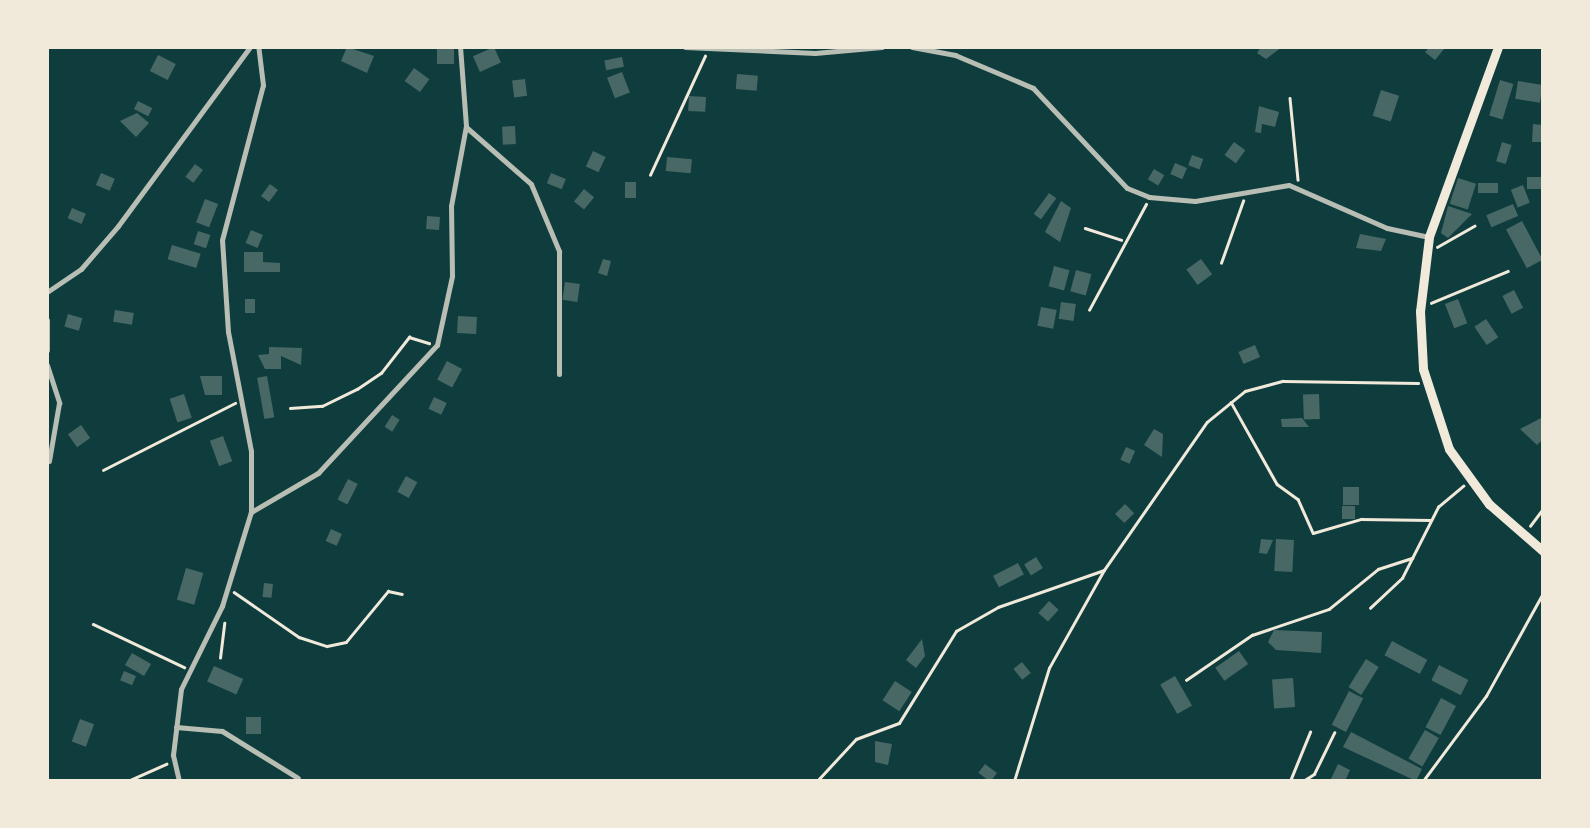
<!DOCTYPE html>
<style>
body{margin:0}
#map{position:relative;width:1590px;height:828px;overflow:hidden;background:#0f3d3e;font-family:Barlow,sans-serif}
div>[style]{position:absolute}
.building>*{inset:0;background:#486865;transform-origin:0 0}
.path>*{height:2.5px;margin:-1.25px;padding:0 1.25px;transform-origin:1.25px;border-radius:1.25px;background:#f1e9da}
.minor>*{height:5px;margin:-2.5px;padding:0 2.5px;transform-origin:2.5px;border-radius:2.5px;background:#b8beb3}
.primary>*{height:9px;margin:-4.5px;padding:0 4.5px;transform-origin:4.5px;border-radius:4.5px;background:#f1e9da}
span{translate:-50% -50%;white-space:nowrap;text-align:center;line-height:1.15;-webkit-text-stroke:5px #f1e9da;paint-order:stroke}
.frame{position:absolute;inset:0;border:49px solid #f1e9da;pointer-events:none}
</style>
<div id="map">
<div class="building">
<i style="clip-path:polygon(347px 47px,374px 56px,367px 73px,341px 61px)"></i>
<i style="left:437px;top:47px;width:17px;height:17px"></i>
<i style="left:494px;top:47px;width:17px;height:23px;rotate:66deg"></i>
<i style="clip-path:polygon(1261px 47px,1282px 47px,1266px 59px,1257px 53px)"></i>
<i style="clip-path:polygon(1430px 47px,1441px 47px,1444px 49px,1435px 60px,1425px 52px)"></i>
<i style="left:158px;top:55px;width:20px;height:18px;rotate:27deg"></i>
<i style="left:622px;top:57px;width:10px;height:18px;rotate:79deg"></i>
<i style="left:414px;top:68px;width:19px;height:16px;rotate:36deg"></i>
<i style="left:622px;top:72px;width:22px;height:16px;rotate:69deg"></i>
<i style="left:737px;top:74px;width:21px;height:15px;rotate:5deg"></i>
<i style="left:525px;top:79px;width:17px;height:13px;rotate:83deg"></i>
<i style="left:1500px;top:80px;width:14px;height:37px;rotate:17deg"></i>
<i style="left:1518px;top:81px;width:25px;height:18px;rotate:9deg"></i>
<i style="left:1381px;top:90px;width:19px;height:27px;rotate:18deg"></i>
<i style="left:689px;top:96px;width:17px;height:15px;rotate:3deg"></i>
<i style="left:138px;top:101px;width:16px;height:9px;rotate:27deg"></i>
<i style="clip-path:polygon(1259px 106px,1279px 112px,1275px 127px,1262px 124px,1261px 133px,1255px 132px)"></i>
<i style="clip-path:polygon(137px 113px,149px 123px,136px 137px,120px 121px)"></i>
<i style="clip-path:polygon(1533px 124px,1543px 125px,1543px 142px,1532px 142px)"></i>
<i style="left:515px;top:126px;width:18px;height:13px;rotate:87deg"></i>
<i style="left:1234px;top:142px;width:14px;height:16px;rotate:36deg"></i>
<i style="left:1502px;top:142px;width:10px;height:20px;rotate:17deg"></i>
<i style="left:593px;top:151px;width:14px;height:17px;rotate:25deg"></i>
<i style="left:1192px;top:155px;width:12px;height:11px;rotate:20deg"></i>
<i style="left:667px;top:157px;width:25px;height:14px;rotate:5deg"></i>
<i style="left:1175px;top:163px;width:13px;height:12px;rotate:23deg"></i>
<i style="left:195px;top:164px;width:10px;height:16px;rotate:37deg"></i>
<i style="left:1154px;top:169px;width:12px;height:12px;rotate:31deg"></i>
<i style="left:101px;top:173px;width:15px;height:13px;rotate:23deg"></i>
<i style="left:551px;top:173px;width:16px;height:11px;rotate:22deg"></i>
<i style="left:1543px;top:177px;width:12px;height:16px;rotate:90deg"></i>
<i style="left:1458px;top:178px;width:19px;height:27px;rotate:18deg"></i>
<i style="left:625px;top:182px;width:11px;height:16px"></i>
<i style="left:1478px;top:183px;width:20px;height:10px"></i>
<i style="left:270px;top:184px;width:10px;height:15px;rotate:37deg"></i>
<i style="left:1523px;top:185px;width:19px;height:13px;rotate:69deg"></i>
<i style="left:584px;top:189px;width:13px;height:16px;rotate:39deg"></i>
<i style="left:1049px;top:193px;width:9px;height:26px;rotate:36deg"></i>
<i style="left:205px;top:199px;width:14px;height:25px;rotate:21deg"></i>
<i style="clip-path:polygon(1061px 201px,1071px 208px,1060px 242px,1045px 232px)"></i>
<i style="left:1513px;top:204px;width:13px;height:29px;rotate:67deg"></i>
<i style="clip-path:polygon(1448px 206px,1472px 214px,1448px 238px,1441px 233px)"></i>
<i style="left:72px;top:208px;width:15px;height:11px;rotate:23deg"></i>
<i style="left:427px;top:216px;width:13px;height:13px;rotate:4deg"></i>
<i style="left:1522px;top:221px;width:44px;height:18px;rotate:62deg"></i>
<i style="left:251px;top:230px;width:13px;height:14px;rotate:23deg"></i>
<i style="left:198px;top:231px;width:13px;height:14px;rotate:18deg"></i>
<i style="clip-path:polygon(1360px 234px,1386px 239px,1381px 251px,1356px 248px)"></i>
<i style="left:172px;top:245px;width:30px;height:15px;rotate:17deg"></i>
<i style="clip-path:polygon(244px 252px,263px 252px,263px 262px,280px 263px,280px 272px,244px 272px)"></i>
<i style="clip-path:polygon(603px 259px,611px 261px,607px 276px,598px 273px)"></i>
<i style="left:1201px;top:259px;width:19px;height:18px;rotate:54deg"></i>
<i style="left:1054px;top:266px;width:16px;height:21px;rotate:15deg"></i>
<i style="left:1076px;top:270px;width:16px;height:22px;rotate:15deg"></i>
<i style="left:565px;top:282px;width:15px;height:18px;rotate:8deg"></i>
<i style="left:1514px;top:290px;width:20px;height:13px;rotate:63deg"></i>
<i style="left:245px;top:299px;width:10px;height:14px"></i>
<i style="left:1458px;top:299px;width:26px;height:14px;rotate:69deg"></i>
<i style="left:1061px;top:302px;width:15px;height:17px;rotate:8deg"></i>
<i style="left:1041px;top:307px;width:16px;height:19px;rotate:11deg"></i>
<i style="left:115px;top:310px;width:19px;height:12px;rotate:9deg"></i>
<i style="left:68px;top:314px;width:15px;height:13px;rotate:16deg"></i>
<i style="left:458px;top:316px;width:19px;height:17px;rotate:3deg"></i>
<i style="left:1486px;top:319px;width:22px;height:14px;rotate:56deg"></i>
<i style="left:1255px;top:345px;width:13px;height:18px;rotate:67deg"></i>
<i style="clip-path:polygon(269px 347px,302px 348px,301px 365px,281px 356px,281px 369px,265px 369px,258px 355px,269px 354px)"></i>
<i style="left:447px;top:361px;width:17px;height:21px;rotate:28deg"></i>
<i style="clip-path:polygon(200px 376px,222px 376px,222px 395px,205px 395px)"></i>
<i style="left:267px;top:376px;width:42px;height:10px;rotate:80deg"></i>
<i style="left:184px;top:394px;width:25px;height:15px;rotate:72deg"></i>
<i style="left:1319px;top:394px;width:25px;height:16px;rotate:88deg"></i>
<i style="left:434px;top:397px;width:14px;height:13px;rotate:25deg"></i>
<i style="left:392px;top:415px;width:9px;height:14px;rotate:32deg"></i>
<i style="clip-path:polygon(1543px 417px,1543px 439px,1537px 445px,1520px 429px)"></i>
<i style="clip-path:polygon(1281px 419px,1302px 418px,1309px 427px,1282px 427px)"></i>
<i style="left:81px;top:425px;width:16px;height:16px;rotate:55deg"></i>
<i style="clip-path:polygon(1154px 429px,1163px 434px,1162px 457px,1144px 445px)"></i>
<i style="left:223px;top:436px;width:27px;height:14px;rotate:70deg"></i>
<i style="left:1126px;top:447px;width:10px;height:14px;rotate:24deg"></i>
<i style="left:406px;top:476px;width:13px;height:18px;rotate:29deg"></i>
<i style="left:348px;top:479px;width:11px;height:23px;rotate:27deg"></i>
<i style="left:1343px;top:487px;width:16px;height:18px"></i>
<i style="left:1125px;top:504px;width:13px;height:14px;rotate:45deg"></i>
<i style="left:1342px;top:506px;width:13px;height:13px"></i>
<i style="left:331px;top:529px;width:12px;height:13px;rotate:24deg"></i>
<i style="clip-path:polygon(1261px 539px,1273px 540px,1267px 554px,1259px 553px)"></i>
<i style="left:1276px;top:539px;width:18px;height:32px;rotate:3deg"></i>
<i style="left:1036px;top:557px;width:13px;height:14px;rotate:58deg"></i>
<i style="left:1018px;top:563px;width:13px;height:28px;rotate:63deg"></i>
<i style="left:186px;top:568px;width:18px;height:33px;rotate:16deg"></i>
<i style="left:264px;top:583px;width:9px;height:14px;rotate:6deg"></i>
<i style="left:1049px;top:601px;width:13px;height:16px;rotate:42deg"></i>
<i style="clip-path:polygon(1274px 630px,1322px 632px,1321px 653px,1276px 650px,1268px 642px)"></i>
<i style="clip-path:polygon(922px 639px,925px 656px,916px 668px,906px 660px)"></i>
<i style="left:1392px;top:641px;width:40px;height:16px;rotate:28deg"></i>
<i style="left:1239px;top:651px;width:16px;height:29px;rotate:55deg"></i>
<i style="left:132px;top:653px;width:22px;height:14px;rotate:30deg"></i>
<i style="left:1366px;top:659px;width:15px;height:33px;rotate:32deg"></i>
<i style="left:1022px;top:662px;width:14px;height:11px;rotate:51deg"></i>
<i style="left:1439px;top:665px;width:33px;height:17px;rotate:27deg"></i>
<i style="left:214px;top:666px;width:32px;height:17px;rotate:24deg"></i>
<i style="left:124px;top:671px;width:13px;height:10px;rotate:23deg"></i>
<i style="left:1175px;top:676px;width:34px;height:17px;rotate:60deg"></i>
<i style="left:1293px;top:678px;width:29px;height:21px;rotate:86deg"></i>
<i style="left:895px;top:681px;width:20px;height:23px;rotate:33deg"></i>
<i style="left:1349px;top:691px;width:16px;height:38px;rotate:27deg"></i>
<i style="left:1441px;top:698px;width:17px;height:33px;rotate:28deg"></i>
<i style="left:246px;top:717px;width:15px;height:17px"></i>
<i style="left:80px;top:719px;width:15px;height:24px;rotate:20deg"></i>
<i style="left:1425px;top:730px;width:16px;height:33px;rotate:30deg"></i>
<i style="clip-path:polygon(1351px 732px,1422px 769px,1416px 781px,1343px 747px)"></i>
<i style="clip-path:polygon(875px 741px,892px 744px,888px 765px,875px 762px)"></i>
<i style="left:985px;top:764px;width:15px;height:11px;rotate:37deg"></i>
<i style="clip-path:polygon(1338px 764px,1350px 770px,1345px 781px,1330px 781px)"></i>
</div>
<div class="path">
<i style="left:1290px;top:98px;width:82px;rotate:84.4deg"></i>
<i style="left:650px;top:175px;width:131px;rotate:-65.2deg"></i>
<i style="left:1085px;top:228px;width:38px;rotate:18deg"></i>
<i style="left:1437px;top:247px;width:43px;rotate:-29.6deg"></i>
<i style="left:1221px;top:263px;width:66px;rotate:-70.5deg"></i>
<i style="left:1431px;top:303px;width:83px;rotate:-22.6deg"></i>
<i style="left:1089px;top:310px;width:120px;rotate:-61.7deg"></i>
<i style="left:1231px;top:402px;width:94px;rotate:60.7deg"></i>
<i style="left:1277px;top:484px;width:26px;rotate:36deg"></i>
<i style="left:1298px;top:499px;width:37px;rotate:66deg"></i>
<i style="left:1313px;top:533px;width:50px;rotate:-16.3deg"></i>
<i style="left:1361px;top:519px;width:69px;rotate:0.8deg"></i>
<i style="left:290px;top:408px;width:32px;rotate:-4deg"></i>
<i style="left:322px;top:406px;width:39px;rotate:-26deg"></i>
<i style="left:357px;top:389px;width:29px;rotate:-34deg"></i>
<i style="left:381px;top:373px;width:46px;rotate:-52.1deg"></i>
<i style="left:409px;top:337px;width:21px;rotate:17deg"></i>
<i style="left:103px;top:470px;width:148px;rotate:-26.9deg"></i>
<i style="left:1530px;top:526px;width:21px;rotate:-53deg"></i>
<i style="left:234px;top:592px;width:79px;rotate:34.7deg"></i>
<i style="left:299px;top:637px;width:29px;rotate:18deg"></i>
<i style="left:327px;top:646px;width:19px;rotate:-12deg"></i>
<i style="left:346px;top:642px;width:66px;rotate:-50.5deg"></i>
<i style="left:388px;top:591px;width:14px;rotate:12deg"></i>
<i style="left:1370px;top:608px;width:44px;rotate:-43.2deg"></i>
<i style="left:1402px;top:578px;width:80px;rotate:-63.1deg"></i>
<i style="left:1438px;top:507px;width:33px;rotate:-40deg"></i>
<i style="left:93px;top:624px;width:101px;rotate:25.3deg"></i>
<i style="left:220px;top:658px;width:35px;rotate:-83deg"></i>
<i style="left:1186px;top:680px;width:80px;rotate:-34.3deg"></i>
<i style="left:1252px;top:635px;width:81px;rotate:-18.7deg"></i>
<i style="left:1329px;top:609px;width:63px;rotate:-39.2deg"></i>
<i style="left:1378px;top:569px;width:36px;rotate:-18deg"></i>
<i style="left:128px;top:781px;width:42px;rotate:-24.1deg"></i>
<i style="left:817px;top:781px;width:57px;rotate:-47.1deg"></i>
<i style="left:856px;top:739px;width:46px;rotate:-20.4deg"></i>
<i style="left:899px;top:723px;width:108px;rotate:-58.2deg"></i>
<i style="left:956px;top:631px;width:48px;rotate:-29.7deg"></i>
<i style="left:998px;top:607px;width:112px;rotate:-19.2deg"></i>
<i style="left:1104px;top:570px;width:180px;rotate:-55.2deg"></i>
<i style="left:1207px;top:422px;width:49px;rotate:-39.2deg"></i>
<i style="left:1245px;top:391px;width:39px;rotate:-15deg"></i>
<i style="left:1283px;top:381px;width:135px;rotate:0.8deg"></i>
<i style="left:1014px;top:781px;width:118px;rotate:-72.8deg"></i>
<i style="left:1049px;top:668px;width:112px;rotate:-60.7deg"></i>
<i style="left:1290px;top:781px;width:53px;rotate:-67.8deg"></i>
<i style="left:1303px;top:781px;width:13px;rotate:-32deg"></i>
<i style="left:1314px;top:774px;width:46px;rotate:-64deg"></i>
<i style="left:1423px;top:781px;width:106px;rotate:-53.5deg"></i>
<i style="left:1486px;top:696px;width:118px;rotate:-61deg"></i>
</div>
<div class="minor">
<i style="left:685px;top:47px;width:130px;rotate:2.6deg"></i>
<i style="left:815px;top:53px;width:67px;rotate:-5.1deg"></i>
<i style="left:912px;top:47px;width:44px;rotate:10.5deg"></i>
<i style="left:955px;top:55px;width:85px;rotate:22.9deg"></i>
<i style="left:1033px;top:88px;width:137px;rotate:46.8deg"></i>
<i style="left:1127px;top:188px;width:24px;rotate:22deg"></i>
<i style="left:1149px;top:197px;width:46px;rotate:5deg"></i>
<i style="left:1195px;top:201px;width:95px;rotate:-9.7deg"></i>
<i style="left:1289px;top:185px;width:107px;rotate:23.7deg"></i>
<i style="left:1387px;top:228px;width:43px;rotate:12.1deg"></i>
<i style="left:466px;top:127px;width:86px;rotate:41.2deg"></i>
<i style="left:531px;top:184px;width:73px;rotate:67.3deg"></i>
<i style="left:559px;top:251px;width:123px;rotate:90deg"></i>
<i style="left:47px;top:292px;width:41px;rotate:-34.1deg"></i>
<i style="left:81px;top:269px;width:57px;rotate:-49.3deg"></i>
<i style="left:118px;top:226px;width:222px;rotate:-53.6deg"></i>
<i style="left:47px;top:320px;width:30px;rotate:90deg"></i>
<i style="left:47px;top:365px;width:40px;rotate:72deg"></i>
<i style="left:59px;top:403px;width:59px;rotate:99.8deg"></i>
<i style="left:251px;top:512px;width:78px;rotate:-30.2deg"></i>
<i style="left:318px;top:473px;width:175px;rotate:-47.1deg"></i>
<i style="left:437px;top:345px;width:71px;rotate:-77.7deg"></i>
<i style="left:452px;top:276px;width:70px;rotate:-90.8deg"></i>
<i style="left:451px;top:206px;width:81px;rotate:-79.4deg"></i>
<i style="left:466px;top:126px;width:79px;rotate:-94.3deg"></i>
<i style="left:176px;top:727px;width:46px;rotate:5deg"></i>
<i style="left:222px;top:731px;width:89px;rotate:31.7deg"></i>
<i style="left:179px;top:781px;width:27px;rotate:-103deg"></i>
<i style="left:173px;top:755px;width:66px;rotate:-83.1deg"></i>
<i style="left:181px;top:689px;width:93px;rotate:-63.7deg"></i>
<i style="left:222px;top:606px;width:98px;rotate:-72.9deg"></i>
<i style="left:251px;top:512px;width:61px;rotate:-90deg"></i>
<i style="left:251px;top:451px;width:121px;rotate:-100.9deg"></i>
<i style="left:228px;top:332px;width:92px;rotate:-93.7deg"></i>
<i style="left:222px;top:240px;width:160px;rotate:-75.2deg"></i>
<i style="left:263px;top:85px;width:38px;rotate:-97deg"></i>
</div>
<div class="primary">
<i style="left:1498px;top:47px;width:202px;rotate:110deg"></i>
<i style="left:1429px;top:237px;width:75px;rotate:96.9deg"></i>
<i style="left:1420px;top:311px;width:58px;rotate:87deg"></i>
<i style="left:1423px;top:369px;width:84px;rotate:72deg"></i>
<i style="left:1449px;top:449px;width:68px;rotate:54deg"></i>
<i style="left:1489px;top:504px;width:72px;rotate:41deg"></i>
</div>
<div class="frame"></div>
</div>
